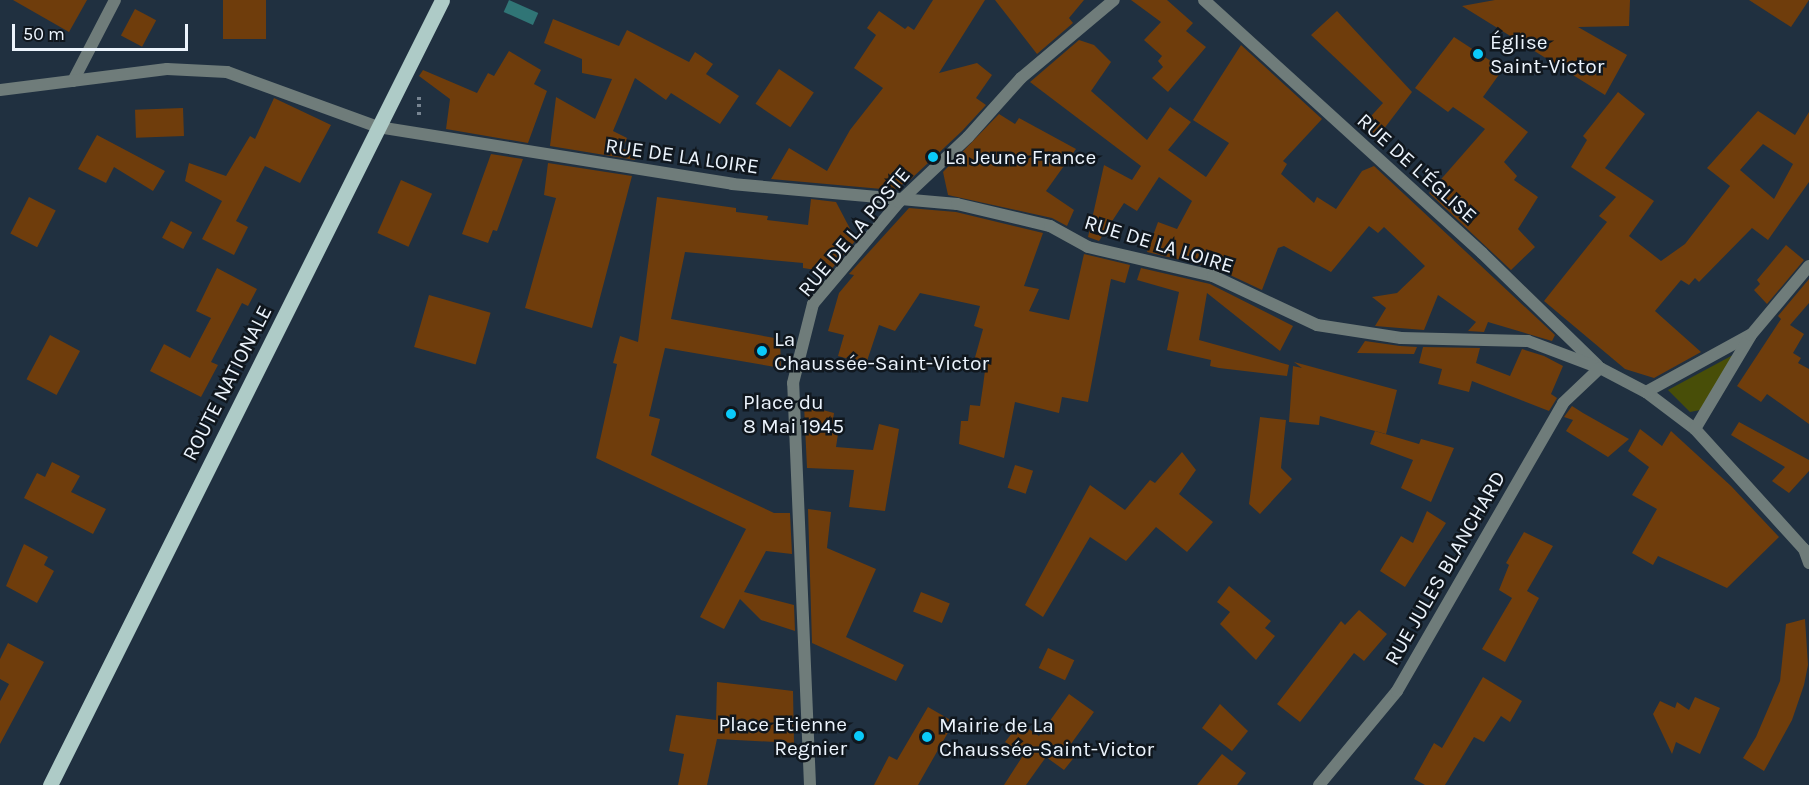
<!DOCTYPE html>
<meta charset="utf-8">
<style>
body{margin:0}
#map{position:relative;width:1809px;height:785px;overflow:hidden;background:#203040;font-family:Karla,sans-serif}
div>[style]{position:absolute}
.green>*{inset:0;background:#484e08}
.water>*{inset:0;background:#307576;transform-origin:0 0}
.building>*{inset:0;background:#6f3d0c;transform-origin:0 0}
.path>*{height:4px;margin-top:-2px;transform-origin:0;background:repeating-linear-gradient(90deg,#788592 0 3px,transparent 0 7.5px)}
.street>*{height:12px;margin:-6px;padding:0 6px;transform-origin:6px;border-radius:6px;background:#6f7c7a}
.primary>*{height:15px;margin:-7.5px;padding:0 7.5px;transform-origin:7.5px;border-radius:7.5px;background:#aecbc7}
.dots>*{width:16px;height:16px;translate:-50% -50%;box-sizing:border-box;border:3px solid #10171e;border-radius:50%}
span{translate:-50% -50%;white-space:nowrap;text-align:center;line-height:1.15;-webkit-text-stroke:5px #10171e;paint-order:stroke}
.poi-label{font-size:21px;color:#ecf4fd}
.left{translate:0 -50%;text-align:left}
.right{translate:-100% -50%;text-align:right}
.street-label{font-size:21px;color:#ecf4fd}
.scale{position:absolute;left:12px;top:24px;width:176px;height:27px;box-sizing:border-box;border:3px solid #ecf4fd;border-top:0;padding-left:8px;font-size:18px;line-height:21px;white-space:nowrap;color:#ecf4fd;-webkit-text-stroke:4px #10171e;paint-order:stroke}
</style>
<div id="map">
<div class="green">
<i style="clip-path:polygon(1733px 355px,1700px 410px,1690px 412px,1668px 390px)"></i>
</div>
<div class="water">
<i style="left:509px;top:0;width:32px;height:13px;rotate:24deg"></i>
</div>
<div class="building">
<i style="clip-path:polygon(13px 0,87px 0,69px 32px)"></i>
<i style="left:223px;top:0;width:43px;height:39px"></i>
<i style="clip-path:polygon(933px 0,985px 0,939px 73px,977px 63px,992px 75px,976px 98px,986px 105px,962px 131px,911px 179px,893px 190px,771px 179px,789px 148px,827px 171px,850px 130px,883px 88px,854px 68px,876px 35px,867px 28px,879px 11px,905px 29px,908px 26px,914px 30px)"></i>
<i style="clip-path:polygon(995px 0,1084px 0,1069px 18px,1073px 23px,1037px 54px)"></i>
<i style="clip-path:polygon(1131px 0,1167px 0,1193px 23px,1186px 31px,1206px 47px,1168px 92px,1152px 78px,1163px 67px,1158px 61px,1162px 56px,1144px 40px,1161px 22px)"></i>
<i style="clip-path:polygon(1495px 0,1630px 0,1629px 26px,1578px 27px,1627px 55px,1605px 95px,1462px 6px)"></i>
<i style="clip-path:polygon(1749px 0,1809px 0,1791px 27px)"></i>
<i style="left:135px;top:9px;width:24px;height:30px;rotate:28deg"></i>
<i style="clip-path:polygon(1337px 11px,1412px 92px,1377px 138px,1363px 125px,1383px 103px,1311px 35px)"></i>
<i style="clip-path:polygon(553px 19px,619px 46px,627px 30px,689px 62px,695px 52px,713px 64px,706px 74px,739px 96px,720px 124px,671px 93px,666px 100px,635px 78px,613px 131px,627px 138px,622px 149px,636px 150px,635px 160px,550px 146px,556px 97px,595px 119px,612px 79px,582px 73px,582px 59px,544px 43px)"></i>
<i style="clip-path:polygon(1454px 37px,1503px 69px,1483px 97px,1528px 132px,1504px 162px,1517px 176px,1514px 180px,1538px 197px,1518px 229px,1535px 247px,1511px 270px,1429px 193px,1485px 129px,1453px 107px,1448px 112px,1415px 88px)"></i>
<i style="clip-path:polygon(1079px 40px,1094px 45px,1111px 62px,1091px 91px,1147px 140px,1170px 107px,1191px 122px,1168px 150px,1206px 177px,1229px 143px,1193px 120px,1241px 45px,1322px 119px,1283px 161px,1287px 164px,1281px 174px,1314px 203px,1317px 197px,1336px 209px,1362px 171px,1374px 166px,1555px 335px,1552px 341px,1488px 322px,1484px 332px,1468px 331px,1476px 322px,1438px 295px,1424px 330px,1375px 326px,1386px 308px,1372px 297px,1397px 293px,1425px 266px,1384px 227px,1378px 233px,1369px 226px,1331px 272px,1284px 246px,1278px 248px,1262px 290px,1215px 268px,1147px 252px,1158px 222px,1177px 229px,1192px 201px,1159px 177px,1137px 211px,1124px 203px,1099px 241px,1088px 237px,1104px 165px,1132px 180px,1141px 166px,1030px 82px)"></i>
<i style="clip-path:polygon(509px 51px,541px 70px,534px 84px,547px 91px,528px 143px,446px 129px,450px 99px,419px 76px,423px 70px,477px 93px,488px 73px,494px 76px)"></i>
<i style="left:779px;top:69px;width:42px;height:42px;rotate:34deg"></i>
<i style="clip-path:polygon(evenodd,1618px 92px,1645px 114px,1605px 168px,1654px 201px,1629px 236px,1661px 261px,1685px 244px,1730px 186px,1707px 168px,1758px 111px,1795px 135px,1809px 112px,1809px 182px,1768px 240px,1752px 228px,1699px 282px,1695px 278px,1689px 285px,1681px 280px,1655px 311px,1701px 352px,1654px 378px,1625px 369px,1544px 301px,1607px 222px,1599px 216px,1616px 197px,1571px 167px,1587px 140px,1583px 136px,1618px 92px,1763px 144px,1793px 164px,1774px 199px,1740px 170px,1763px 144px)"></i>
<i style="clip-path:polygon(274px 98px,331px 125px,300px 183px,265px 166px,236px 221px,248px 227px,234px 255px,202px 239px,222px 201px,185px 181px,189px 163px,226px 176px,250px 136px,255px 139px)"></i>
<i style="left:183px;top:108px;width:28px;height:48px;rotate:88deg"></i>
<i style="clip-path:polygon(999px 114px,1015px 124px,1019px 118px,1076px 149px,1046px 191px,1074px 210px,1067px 226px,1052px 218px,948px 195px,943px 172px)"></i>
<i style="clip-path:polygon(97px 135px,165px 171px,153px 191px,114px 167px,106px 183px,78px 169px)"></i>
<i style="clip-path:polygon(491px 154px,523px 159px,497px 231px,493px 230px,488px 243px,462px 234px)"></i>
<i style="clip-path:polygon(548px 163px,632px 176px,592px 328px,525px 308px,556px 198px,544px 195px)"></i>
<i style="left:401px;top:180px;width:34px;height:58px;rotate:24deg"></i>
<i style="left:29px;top:197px;width:30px;height:41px;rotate:27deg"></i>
<i style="clip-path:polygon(657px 197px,736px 208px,736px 212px,768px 216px,767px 220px,808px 225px,811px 199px,836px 202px,856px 240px,829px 272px,803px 268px,803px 263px,685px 252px,671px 319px,780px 339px,781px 368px,665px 348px,649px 416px,660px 419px,651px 455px,774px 513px,790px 513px,792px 554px,766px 551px,744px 592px,794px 605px,795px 631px,761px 620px,740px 599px,724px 629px,700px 617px,746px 529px,596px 458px,617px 364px,613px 363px,620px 336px,638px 342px)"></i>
<i style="clip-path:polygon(909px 208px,956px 212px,1043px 233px,1024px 286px,1039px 289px,1029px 311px,1069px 320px,1084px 254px,1130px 265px,1125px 283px,1111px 279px,1088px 402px,1062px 397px,1059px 413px,1015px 402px,1004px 458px,959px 444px,961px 421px,968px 421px,970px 405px,980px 406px,983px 386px,986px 363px,974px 361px,983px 329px,974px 326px,980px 306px,920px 293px,895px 331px,879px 325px,866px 364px,838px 356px,844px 335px,828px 331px,839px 293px,854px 275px,849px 274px)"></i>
<i style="left:171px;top:221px;width:24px;height:19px;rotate:28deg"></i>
<i style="clip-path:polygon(1786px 245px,1804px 260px,1767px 304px,1754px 290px,1760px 284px,1757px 280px)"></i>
<i style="clip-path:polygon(217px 268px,257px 289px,248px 306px,242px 303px,211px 362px,218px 365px,201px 397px,150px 371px,164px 344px,190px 358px,211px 318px,196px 311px)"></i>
<i style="clip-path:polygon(1141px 268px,1210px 284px,1293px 326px,1280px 351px,1207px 293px,1199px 340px,1289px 365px,1287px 376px,1219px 368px,1210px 366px,1211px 360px,1167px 350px,1179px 292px,1137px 280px)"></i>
<i style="clip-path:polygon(1809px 279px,1809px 303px,1790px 325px,1804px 334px,1793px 353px,1801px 358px,1798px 363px,1809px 369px,1809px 424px,1767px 394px,1761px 402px,1737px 386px,1781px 319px,1778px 316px)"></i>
<i style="left:429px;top:295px;width:64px;height:54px;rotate:16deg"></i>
<i style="left:50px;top:335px;width:34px;height:50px;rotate:28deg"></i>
<i style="clip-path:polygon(1365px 341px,1400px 346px,1417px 347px,1414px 354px,1357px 353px)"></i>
<i style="clip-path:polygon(1423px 347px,1480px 348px,1476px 363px,1510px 376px,1522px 349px,1544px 356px,1563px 366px,1551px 394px,1557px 398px,1549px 411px,1472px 381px,1469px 392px,1438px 384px,1442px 369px,1419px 363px)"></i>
<i style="clip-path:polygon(1294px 362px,1397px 390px,1386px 434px,1320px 416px,1319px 425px,1289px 422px,1293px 366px,1302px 368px)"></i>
<i style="clip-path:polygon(804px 405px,834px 413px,833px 420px,840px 421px,836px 447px,873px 450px,879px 424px,899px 429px,885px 511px,849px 507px,854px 470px,807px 468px)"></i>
<i style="clip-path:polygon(1572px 406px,1583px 413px,1629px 439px,1608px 457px,1566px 431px,1573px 420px,1564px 417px)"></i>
<i style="clip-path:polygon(1260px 417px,1286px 420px,1281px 468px,1292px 479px,1260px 514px,1249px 504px)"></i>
<i style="clip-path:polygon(1739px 422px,1809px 460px,1809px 471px,1789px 493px,1772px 481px,1785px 467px,1731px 435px)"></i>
<i style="clip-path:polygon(1640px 429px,1662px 446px,1671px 431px,1731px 486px,1779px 537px,1727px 588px,1658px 556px,1653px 565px,1632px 553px,1657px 509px,1632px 495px,1649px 467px,1628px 451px)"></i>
<i style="clip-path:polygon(1375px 431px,1419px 444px,1421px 439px,1454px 448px,1431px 502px,1401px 488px,1413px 460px,1370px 444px)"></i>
<i style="clip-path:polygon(1182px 452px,1196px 470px,1179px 494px,1213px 522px,1187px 552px,1156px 527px,1126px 561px,1090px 537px,1043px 617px,1025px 605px,1090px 485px,1125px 510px,1150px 480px,1155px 483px)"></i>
<i style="clip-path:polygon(52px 462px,80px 476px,71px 492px,106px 509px,93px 534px,24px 498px,37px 473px,45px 477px)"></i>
<i style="left:1015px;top:465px;width:19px;height:24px;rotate:18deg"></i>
<i style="clip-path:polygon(808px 509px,831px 512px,827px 548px,876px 569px,846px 637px,904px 665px,896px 681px,812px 643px)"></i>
<i style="clip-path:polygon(1427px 511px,1446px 523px,1405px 587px,1380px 571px,1401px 536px,1413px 543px)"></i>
<i style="clip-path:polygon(1524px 532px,1553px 546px,1527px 591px,1539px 598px,1505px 662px,1482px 649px,1512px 598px,1499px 590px,1509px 565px,1506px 563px)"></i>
<i style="clip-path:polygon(24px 544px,48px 557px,44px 565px,54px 571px,37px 603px,6px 586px)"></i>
<i style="clip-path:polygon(1229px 586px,1271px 621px,1265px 628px,1275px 636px,1256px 660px,1220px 624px,1230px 612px,1217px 602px)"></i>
<i style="left:921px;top:592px;width:31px;height:21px;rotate:22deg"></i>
<i style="clip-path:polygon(1359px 610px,1387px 634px,1364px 661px,1354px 653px,1300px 722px,1277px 704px,1341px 621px,1345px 625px)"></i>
<i style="clip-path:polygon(1805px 619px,1808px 665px,1804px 685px,1792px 720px,1764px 771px,1743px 758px,1756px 737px,1780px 681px,1786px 624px)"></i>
<i style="clip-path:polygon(8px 643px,44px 662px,0 744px,0 701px,9px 684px,0 679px,0 659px)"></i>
<i style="left:1048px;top:648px;width:29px;height:22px;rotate:25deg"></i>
<i style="clip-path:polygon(1483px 677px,1522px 701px,1510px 722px,1501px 716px,1484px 742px,1474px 737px,1445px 785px,1425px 785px,1414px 779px,1434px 743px,1442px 748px)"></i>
<i style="clip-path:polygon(717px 682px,793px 691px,794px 743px,717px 739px,707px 785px,678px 785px,684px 754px,669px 751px,676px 715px,716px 720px)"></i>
<i style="clip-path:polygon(1069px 694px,1094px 712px,1068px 748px,1076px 755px,1064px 770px,1046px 757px,1026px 785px,1004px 785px,1024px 754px,1005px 742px,1020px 723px,1039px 736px)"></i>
<i style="clip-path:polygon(1695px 697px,1720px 708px,1700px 754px,1676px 742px,1672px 754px,1653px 714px,1660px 701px,1675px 708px,1677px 702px,1689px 710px)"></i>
<i style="clip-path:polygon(1220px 704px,1248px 731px,1232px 751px,1202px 728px)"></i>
<i style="clip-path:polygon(928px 707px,954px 722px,918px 785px,874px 785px,889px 756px,897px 760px)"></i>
<i style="clip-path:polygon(1222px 754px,1246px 773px,1237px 785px,1197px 785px)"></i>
</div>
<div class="path">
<i style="left:419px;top:115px;width:23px;rotate:-90deg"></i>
</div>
<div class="street">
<i style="left:1204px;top:0;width:376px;rotate:42.3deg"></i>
<i style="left:1482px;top:253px;width:161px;rotate:44.2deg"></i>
<i style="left:73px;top:81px;width:91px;rotate:-62.6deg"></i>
<i style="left:0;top:90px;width:168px;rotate:-7.2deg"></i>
<i style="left:167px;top:69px;width:60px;rotate:2.9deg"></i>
<i style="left:227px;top:72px;width:161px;rotate:20deg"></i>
<i style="left:378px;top:127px;width:359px;rotate:9.1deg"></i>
<i style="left:732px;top:184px;width:226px;rotate:5.1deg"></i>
<i style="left:957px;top:204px;width:96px;rotate:13.3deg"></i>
<i style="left:1050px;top:226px;width:43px;rotate:28.9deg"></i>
<i style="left:1088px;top:247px;width:128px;rotate:13.1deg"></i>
<i style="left:1213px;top:276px;width:115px;rotate:25.2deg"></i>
<i style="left:1317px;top:325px;width:85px;rotate:8.8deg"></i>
<i style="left:1401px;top:338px;width:127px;rotate:1.4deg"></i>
<i style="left:1528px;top:341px;width:77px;rotate:20.6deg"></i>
<i style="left:1600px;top:368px;width:52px;rotate:27.6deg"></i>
<i style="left:1646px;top:392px;width:61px;rotate:37.1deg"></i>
<i style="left:1695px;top:429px;width:162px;rotate:47.8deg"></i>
<i style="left:1804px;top:549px;width:15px;rotate:70deg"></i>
<i style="left:1646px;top:392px;width:119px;rotate:-28.7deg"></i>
<i style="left:1695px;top:429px;width:109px;rotate:-59.2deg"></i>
<i style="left:1751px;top:335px;width:90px;rotate:-50deg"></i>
<i style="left:810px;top:785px;width:402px;rotate:-92.4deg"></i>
<i style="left:793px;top:383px;width:81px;rotate:-75.8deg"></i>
<i style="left:813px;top:304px;width:133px;rotate:-49.9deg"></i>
<i style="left:899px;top:202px;width:95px;rotate:-43.3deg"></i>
<i style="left:968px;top:137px;width:79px;rotate:-48.1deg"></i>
<i style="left:1021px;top:78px;width:121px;rotate:-40deg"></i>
<i style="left:1319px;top:785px;width:122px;rotate:-50.3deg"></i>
<i style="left:1397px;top:691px;width:332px;rotate:-60deg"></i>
<i style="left:1563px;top:403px;width:51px;rotate:-43.4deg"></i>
</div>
<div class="primary">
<i style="left:50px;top:785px;width:877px;rotate:-63.46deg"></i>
</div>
<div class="dots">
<i style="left:1478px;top:54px;background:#0acafa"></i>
<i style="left:933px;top:157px;background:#0acafa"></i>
<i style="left:762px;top:351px;background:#0acafa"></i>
<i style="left:731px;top:414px;background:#0acafa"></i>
<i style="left:859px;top:736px;background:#0acafa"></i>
<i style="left:927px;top:737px;background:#0acafa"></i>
</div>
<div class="poi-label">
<span class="left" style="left:1490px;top:54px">Église<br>Saint-Victor</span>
<span class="left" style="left:945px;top:157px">La Jeune France</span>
<span class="left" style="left:774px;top:351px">La<br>Chaussée-Saint-Victor</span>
<span class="left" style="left:743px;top:414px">Place du<br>8 Mai 1945</span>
<span class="right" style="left:847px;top:736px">Place Etienne<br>Regnier</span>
<span class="left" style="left:939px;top:737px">Mairie de La<br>Chaussée-Saint-Victor</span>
</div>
<div class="street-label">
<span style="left:682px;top:156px;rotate:8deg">RUE DE LA LOIRE</span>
<span style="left:1417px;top:168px;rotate:42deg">RUE DE L'ÉGLISE</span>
<span style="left:854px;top:232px;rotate:-50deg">RUE DE LA POSTE</span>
<span style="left:1159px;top:244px;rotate:17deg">RUE DE LA LOIRE</span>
<span style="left:227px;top:383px;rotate:-63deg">ROUTE NATIONALE</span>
<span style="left:1445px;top:568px;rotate:-60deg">RUE JULES BLANCHARD</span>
</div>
<div class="scale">50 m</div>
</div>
